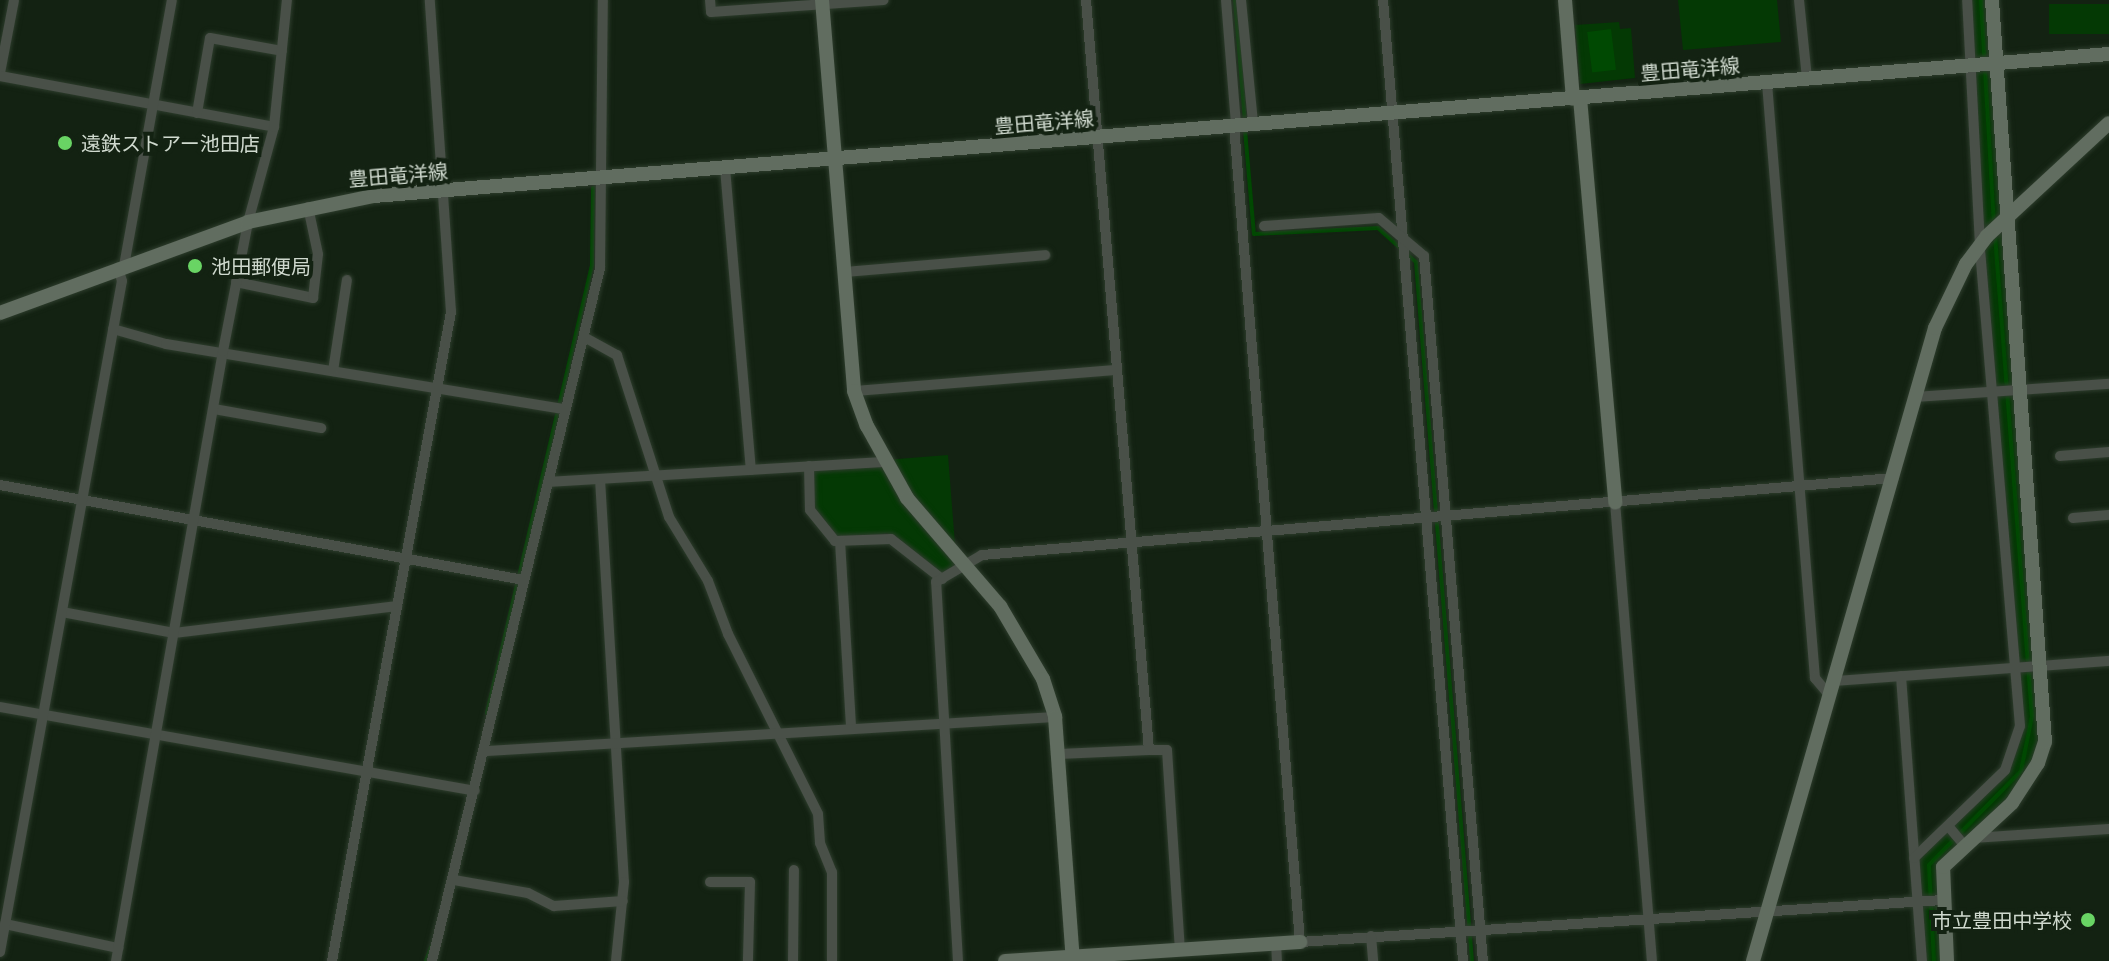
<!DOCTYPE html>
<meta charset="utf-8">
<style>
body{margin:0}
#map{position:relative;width:2109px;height:961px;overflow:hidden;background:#132212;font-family:Mulish,"Noto Sans JP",sans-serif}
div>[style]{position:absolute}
.green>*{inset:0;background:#043904;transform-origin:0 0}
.water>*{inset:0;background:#004902;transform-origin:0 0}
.stream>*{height:4px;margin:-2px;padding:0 2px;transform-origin:2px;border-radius:2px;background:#004902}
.roads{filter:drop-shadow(0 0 2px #2d3c2c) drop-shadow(0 0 2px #2d3c2c)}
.street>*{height:10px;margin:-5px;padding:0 5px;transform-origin:5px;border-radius:5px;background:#495048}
.secondary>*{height:14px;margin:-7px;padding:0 7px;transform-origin:7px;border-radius:7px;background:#616d60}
.dots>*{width:22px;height:22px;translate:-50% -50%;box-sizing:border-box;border:4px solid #132212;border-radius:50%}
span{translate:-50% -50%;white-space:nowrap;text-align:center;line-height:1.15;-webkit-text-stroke:8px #132212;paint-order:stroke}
.street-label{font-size:20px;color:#cfd9ce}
.poi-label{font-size:20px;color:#cfd9ce}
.left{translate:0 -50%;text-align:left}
.right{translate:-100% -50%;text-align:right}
</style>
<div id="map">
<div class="green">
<i style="clip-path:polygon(1678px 0,1777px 0,1781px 42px,1683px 50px)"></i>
<i style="clip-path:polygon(1965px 0,1990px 0,2045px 742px,2019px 794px,1943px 867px,1948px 961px,1922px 961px,1914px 858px,1992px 785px,2015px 748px,2021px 707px)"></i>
<i style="left:2109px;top:4px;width:30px;height:60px;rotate:90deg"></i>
<i style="clip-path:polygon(1619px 22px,1620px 29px,1631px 28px,1635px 78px,1580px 84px,1575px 25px)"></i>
<i style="clip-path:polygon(948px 455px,956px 557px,965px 567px,942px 579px,887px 533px,840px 541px,810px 510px,809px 466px)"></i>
</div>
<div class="water">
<i style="left:1611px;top:29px;width:41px;height:24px;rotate:83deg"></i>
</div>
<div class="stream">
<i style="left:1235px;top:0;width:121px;rotate:85.3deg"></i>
<i style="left:1981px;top:0;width:225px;rotate:86.7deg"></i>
<i style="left:1245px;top:130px;width:104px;rotate:85.1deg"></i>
<i style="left:1254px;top:234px;width:124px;rotate:-2.8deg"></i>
<i style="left:1378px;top:228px;width:31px;rotate:42deg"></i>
<i style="left:1408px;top:255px;width:11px;rotate:41deg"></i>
<i style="left:1416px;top:262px;width:701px;rotate:85.42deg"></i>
<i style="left:487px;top:713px;width:461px;rotate:-76.8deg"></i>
<i style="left:592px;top:264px;width:76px;rotate:-89.2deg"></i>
<i style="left:426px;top:961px;width:15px;rotate:-70deg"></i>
<i style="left:1934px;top:961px;width:96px;rotate:-93deg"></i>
<i style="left:1929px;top:865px;width:132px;rotate:-45.6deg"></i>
<i style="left:2021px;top:771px;width:56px;rotate:-78.7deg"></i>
<i style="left:2032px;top:716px;width:483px;rotate:-94.4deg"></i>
</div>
<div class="roads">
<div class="street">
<i style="left:710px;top:0;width:12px;rotate:85deg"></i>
<i style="left:711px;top:12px;width:173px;rotate:-4deg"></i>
<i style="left:1226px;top:0;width:125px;rotate:85.4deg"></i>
<i style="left:1241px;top:0;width:124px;rotate:84.4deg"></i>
<i style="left:1383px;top:0;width:964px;rotate:85.24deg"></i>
<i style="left:1799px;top:0;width:79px;rotate:84.2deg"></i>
<i style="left:0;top:73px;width:74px;rotate:-79.1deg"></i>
<i style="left:0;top:76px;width:279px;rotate:10.5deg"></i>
<i style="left:1767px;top:83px;width:597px;rotate:85.39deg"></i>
<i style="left:1815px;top:678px;width:23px;rotate:50deg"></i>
<i style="left:197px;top:113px;width:76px;rotate:-80.2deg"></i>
<i style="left:210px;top:38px;width:73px;rotate:10.2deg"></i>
<i style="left:1234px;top:125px;width:820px;rotate:85.38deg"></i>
<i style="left:1300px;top:942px;width:643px;rotate:-3.74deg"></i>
<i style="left:725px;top:168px;width:303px;rotate:85.1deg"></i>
<i style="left:1264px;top:226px;width:115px;rotate:-4deg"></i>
<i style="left:1379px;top:218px;width:59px;rotate:40.2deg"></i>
<i style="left:1424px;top:256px;width:707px;rotate:85.22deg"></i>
<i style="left:124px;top:266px;width:270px;rotate:-79.8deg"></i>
<i style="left:844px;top:272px;width:202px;rotate:-4.8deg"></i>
<i style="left:236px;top:282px;width:79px;rotate:11.7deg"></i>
<i style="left:313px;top:298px;width:44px;rotate:-83.5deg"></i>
<i style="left:318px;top:254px;width:48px;rotate:-102deg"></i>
<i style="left:113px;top:329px;width:55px;rotate:15.8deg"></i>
<i style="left:166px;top:344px;width:404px;rotate:9.3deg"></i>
<i style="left:584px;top:337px;width:38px;rotate:29deg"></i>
<i style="left:617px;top:355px;width:170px;rotate:72.2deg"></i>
<i style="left:669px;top:517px;width:75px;rotate:58.6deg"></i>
<i style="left:708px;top:581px;width:57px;rotate:69.3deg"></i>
<i style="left:728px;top:634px;width:201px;rotate:63.4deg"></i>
<i style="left:818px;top:814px;width:29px;rotate:86deg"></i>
<i style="left:820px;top:843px;width:31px;rotate:68deg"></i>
<i style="left:832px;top:872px;width:89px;rotate:90deg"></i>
<i style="left:333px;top:371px;width:92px;rotate:-81.3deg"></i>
<i style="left:854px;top:391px;width:263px;rotate:-4.6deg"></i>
<i style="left:1916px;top:397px;width:193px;rotate:-3.9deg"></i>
<i style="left:214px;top:409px;width:109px;rotate:10.1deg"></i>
<i style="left:2060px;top:456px;width:49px;rotate:-4.7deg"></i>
<i style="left:809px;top:466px;width:44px;rotate:88.7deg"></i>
<i style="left:810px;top:510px;width:40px;rotate:51deg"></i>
<i style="left:835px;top:541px;width:56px;rotate:-2deg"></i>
<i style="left:891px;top:539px;width:65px;rotate:38.1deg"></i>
<i style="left:600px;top:479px;width:404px;rotate:86.6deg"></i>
<i style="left:624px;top:882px;width:79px;rotate:95.8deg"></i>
<i style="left:548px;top:482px;width:339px;rotate:-3.4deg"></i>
<i style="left:0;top:485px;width:533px;rotate:10.28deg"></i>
<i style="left:1615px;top:502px;width:460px;rotate:85.4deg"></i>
<i style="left:2073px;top:518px;width:36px;rotate:-5deg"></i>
<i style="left:840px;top:541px;width:187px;rotate:86.6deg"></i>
<i style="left:62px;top:612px;width:114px;rotate:10.6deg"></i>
<i style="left:174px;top:633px;width:225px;rotate:-6.9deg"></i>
<i style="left:1901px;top:676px;width:286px;rotate:85.8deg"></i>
<i style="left:1835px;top:681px;width:275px;rotate:-4.2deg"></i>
<i style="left:0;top:707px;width:482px;rotate:10deg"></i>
<i style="left:1149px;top:750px;width:18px"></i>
<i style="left:1167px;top:750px;width:199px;rotate:86.3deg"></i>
<i style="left:487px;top:751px;width:569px;rotate:-3.43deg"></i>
<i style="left:1059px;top:754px;width:90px;rotate:-2.5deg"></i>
<i style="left:1149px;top:750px;width:753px;rotate:-94.8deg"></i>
<i style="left:1949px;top:827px;width:23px;rotate:50deg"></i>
<i style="left:1973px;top:838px;width:136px;rotate:-3.8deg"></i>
<i style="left:1914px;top:858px;width:127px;rotate:-44deg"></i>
<i style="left:2005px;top:770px;width:46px;rotate:-71.2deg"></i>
<i style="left:2020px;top:726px;width:483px;rotate:-94.8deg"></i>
<i style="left:1980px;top:245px;width:245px;rotate:-93deg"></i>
<i style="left:454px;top:880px;width:75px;rotate:10deg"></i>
<i style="left:528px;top:893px;width:29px;rotate:27deg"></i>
<i style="left:554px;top:906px;width:69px;rotate:-4.1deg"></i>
<i style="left:710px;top:882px;width:40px"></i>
<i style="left:750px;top:882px;width:79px;rotate:91.5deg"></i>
<i style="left:5px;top:924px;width:116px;rotate:12deg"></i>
<i style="left:1371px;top:936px;width:25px;rotate:85deg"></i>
<i style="left:1276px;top:943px;width:18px;rotate:87deg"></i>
<i style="left:0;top:952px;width:682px;rotate:-79.7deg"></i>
<i style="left:122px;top:281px;width:14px;rotate:-107deg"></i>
<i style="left:116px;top:961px;width:619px;rotate:-80.05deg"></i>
<i style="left:223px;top:351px;width:131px;rotate:-79deg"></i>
<i style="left:248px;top:222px;width:98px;rotate:-74.7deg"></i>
<i style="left:274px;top:127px;width:128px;rotate:-84.2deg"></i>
<i style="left:332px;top:961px;width:660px;rotate:-79.61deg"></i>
<i style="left:451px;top:312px;width:313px;rotate:-93.9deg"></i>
<i style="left:432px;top:961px;width:713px;rotate:-76.37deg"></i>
<i style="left:600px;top:268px;width:268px;rotate:-89.4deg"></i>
<i style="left:793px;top:961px;width:91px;rotate:-89.4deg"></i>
<i style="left:958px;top:961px;width:380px;rotate:-93.3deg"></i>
<i style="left:936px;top:582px;width:53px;rotate:-30.4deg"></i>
<i style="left:982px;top:555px;width:915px;rotate:-4.83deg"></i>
</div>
<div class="secondary">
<i style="left:822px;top:0;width:392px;rotate:85.3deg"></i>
<i style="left:854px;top:391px;width:37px;rotate:70deg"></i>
<i style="left:867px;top:426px;width:82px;rotate:60.9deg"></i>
<i style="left:907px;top:498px;width:143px;rotate:49.3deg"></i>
<i style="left:1000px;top:606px;width:85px;rotate:59.5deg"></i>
<i style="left:1043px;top:679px;width:40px;rotate:72deg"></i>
<i style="left:1055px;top:717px;width:245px;rotate:85.8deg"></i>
<i style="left:1565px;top:0;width:99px;rotate:85.4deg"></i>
<i style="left:1580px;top:98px;width:406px;rotate:85deg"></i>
<i style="left:0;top:313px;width:264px;rotate:-20.1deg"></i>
<i style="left:248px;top:222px;width:129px;rotate:-11.7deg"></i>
<i style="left:374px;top:196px;width:1741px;rotate:-4.68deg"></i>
<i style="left:1005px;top:961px;width:296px;rotate:-3.7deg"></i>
<i style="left:1753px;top:961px;width:659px;rotate:-73.96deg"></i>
<i style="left:1935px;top:328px;width:71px;rotate:-64.2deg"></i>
<i style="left:1966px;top:264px;width:35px;rotate:-53deg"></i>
<i style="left:1987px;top:236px;width:166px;rotate:-42.8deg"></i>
<i style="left:1947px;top:961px;width:94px;rotate:-92.4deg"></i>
<i style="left:1943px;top:867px;width:94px;rotate:-42.8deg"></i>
<i style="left:2012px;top:803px;width:48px;rotate:-57deg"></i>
<i style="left:2038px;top:763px;width:22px;rotate:-72deg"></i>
<i style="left:2045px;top:742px;width:744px;rotate:-94.09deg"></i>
</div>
</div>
<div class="dots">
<i style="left:65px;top:143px;background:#69d464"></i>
<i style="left:195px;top:266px;background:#69d464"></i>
<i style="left:2088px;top:920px;background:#69d464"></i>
</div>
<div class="street-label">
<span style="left:1690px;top:69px;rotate:-5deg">豊田竜洋線</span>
<span style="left:1044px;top:122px;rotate:-5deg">豊田竜洋線</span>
<span style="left:398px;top:175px;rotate:-5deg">豊田竜洋線</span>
</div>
<div class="poi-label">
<span class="left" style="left:81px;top:143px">遠鉄ストアー池田店</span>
<span class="left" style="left:211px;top:266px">池田郵便局</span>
<span class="right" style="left:2072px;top:920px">市立豊田中学校</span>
</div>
</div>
